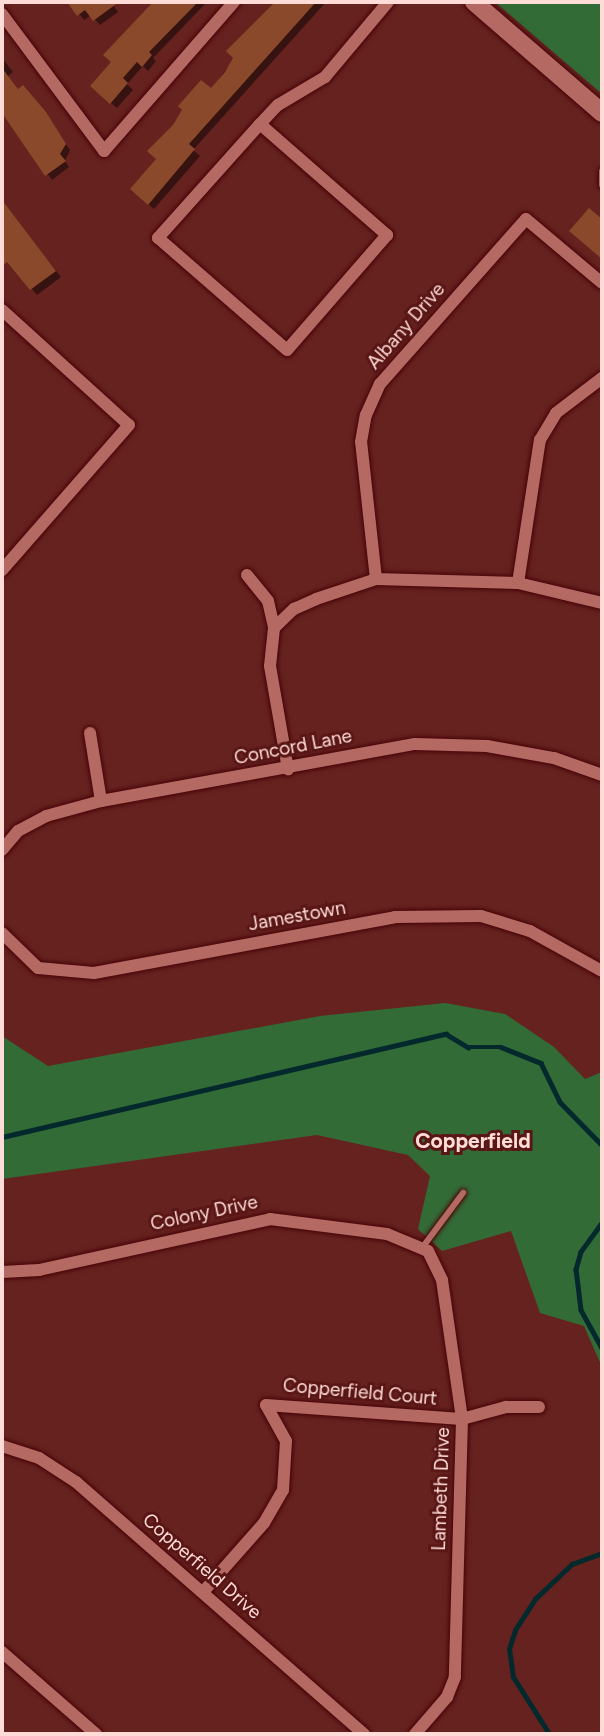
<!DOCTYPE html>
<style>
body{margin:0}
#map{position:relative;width:604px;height:1736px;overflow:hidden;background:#66221f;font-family:Figtree,sans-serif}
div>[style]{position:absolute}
.green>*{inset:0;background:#336b37}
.shadow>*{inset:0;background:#0007}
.stream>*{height:4.5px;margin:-2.25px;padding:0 2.25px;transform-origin:2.25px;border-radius:2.25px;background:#04292d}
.building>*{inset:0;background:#8a492a}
.roads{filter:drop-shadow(0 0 2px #470307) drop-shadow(0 0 2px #470307)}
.lane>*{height:6px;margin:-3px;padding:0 3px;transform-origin:3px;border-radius:3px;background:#b56963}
.street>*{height:12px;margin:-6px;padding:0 6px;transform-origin:6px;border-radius:6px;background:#b56963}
.secondary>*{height:18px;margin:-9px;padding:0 9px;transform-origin:9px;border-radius:9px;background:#b56963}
span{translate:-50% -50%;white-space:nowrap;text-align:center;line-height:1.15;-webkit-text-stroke:6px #591615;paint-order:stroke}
.street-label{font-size:19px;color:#ffdcd8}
.neighbourhood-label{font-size:21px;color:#ffdcd8;font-weight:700}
.frame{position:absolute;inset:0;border:4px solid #ffdcd8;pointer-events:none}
</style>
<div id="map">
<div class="green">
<i style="clip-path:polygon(495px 2px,602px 2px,602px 94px)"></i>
<i style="clip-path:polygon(445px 1003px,505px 1014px,554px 1047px,585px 1079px,602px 1072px,602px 1367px,584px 1326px,540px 1313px,511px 1231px,442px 1251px,418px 1229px,430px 1176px,408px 1155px,317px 1135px,2px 1179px,2px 1036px,48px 1066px,320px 1016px)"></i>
</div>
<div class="shadow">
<i style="clip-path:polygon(70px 2px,111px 2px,118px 12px,100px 25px,91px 15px,84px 20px)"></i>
<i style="clip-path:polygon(156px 2px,207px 2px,153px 58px,156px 61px,148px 71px,143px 66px,127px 84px,133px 90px,117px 108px,98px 92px,113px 62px,106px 55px)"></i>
<i style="clip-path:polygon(277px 2px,326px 2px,193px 150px,200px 156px,154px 209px,137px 194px,158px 159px,235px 58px,228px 51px)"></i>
<i style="clip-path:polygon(2px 58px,13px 72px,8px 76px,19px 91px,28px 93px,70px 150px,65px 161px,69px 167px,52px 180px,2px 112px)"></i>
<i style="clip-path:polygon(2px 202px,61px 277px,37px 295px,2px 252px)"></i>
</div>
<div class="stream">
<i style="left:2px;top:1137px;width:456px;rotate:-13.1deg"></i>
<i style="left:446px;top:1034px;width:26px;rotate:31deg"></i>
<i style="left:468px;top:1047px;width:33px"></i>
<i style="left:501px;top:1047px;width:43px;rotate:21.8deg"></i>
<i style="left:541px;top:1063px;width:43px;rotate:64deg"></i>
<i style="left:560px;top:1102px;width:60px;rotate:45.7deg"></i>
<i style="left:602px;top:1223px;width:36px;rotate:126deg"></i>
<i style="left:581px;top:1252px;width:18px;rotate:106deg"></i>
<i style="left:576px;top:1269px;width:41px;rotate:83deg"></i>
<i style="left:581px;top:1310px;width:43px;rotate:61.1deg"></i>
<i style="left:549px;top:1734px;width:67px;rotate:-122.3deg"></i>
<i style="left:513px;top:1677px;width:28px;rotate:-98deg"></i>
<i style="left:509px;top:1649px;width:20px;rotate:-72deg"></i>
<i style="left:515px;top:1630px;width:37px;rotate:-57deg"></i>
<i style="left:535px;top:1599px;width:51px;rotate:-43.4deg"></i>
<i style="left:572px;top:1564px;width:32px;rotate:-20deg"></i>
</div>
<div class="building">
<i style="clip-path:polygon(67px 2px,119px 2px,93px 21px,85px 10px,77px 16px)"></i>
<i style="clip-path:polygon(153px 2px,198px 2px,149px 52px,152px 55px,142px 67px,137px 62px,123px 78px,128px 83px,110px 104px,90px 86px,111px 62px,103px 55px)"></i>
<i style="clip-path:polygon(275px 2px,316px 2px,189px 144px,195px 149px,148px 205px,130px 189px,156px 159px,147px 151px,173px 125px,182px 110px,178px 106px,201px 80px,211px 88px,225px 72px,233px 58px,226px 51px)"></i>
<i style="clip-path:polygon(2px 68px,18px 89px,23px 85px,46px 112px,66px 144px,60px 154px,66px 161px,45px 176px,2px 113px)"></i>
<i style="clip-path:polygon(2px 200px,56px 271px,30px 290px,7px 262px,2px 266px)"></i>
<i style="clip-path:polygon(589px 208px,602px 219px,602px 259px,569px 231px)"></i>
</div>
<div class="roads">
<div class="lane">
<i style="left:602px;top:171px;width:14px;rotate:90deg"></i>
<i style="left:422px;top:1248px;width:69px;rotate:-53.3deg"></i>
</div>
<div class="street">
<i style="left:2px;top:14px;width:171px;rotate:53.3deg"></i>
<i style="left:104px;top:151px;width:198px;rotate:-48.9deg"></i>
<i style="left:260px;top:124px;width:169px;rotate:41.2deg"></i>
<i style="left:387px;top:235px;width:152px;rotate:131deg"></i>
<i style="left:287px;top:350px;width:171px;rotate:-139deg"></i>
<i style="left:158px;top:238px;width:153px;rotate:-48.2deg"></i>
<i style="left:260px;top:124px;width:26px;rotate:-47deg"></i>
<i style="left:278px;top:105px;width:55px;rotate:-30.8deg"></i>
<i style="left:325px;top:77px;width:98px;rotate:-50deg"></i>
<i style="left:2px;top:310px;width:171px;rotate:42.2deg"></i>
<i style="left:129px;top:425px;width:193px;rotate:131.2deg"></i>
<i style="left:247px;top:575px;width:33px;rotate:51deg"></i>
<i style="left:268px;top:601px;width:28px;rotate:77deg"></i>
<i style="left:274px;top:628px;width:38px;rotate:96deg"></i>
<i style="left:270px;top:666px;width:105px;rotate:80.1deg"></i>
<i style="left:376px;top:579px;width:138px;rotate:-96.2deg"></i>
<i style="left:361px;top:442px;width:27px;rotate:-80deg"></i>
<i style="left:366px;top:415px;width:34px;rotate:-66deg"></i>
<i style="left:380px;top:384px;width:220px;rotate:-48.5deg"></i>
<i style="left:526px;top:219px;width:99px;rotate:40.1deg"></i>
<i style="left:518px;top:583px;width:145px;rotate:-81.3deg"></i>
<i style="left:540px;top:440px;width:31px;rotate:-59deg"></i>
<i style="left:556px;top:413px;width:58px;rotate:-37.3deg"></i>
<i style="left:274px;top:628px;width:28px;rotate:-44deg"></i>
<i style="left:294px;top:609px;width:24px;rotate:-24deg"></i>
<i style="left:316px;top:599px;width:63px;rotate:-18.4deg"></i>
<i style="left:376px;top:579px;width:142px;rotate:1.6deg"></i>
<i style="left:518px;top:583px;width:86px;rotate:13.4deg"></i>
<i style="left:90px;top:733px;width:69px;rotate:80.8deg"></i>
<i style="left:2px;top:850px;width:25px;rotate:-50deg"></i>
<i style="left:18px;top:831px;width:32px;rotate:-28deg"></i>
<i style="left:46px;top:816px;width:57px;rotate:-15.3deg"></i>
<i style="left:101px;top:801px;width:319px;rotate:-10.3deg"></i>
<i style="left:415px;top:744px;width:72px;rotate:1.6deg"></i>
<i style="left:487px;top:746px;width:68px;rotate:10.2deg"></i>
<i style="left:554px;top:758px;width:51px;rotate:19.5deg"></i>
<i style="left:2px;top:933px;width:50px;rotate:44.2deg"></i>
<i style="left:38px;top:968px;width:56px;rotate:5.1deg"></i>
<i style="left:94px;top:973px;width:306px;rotate:-10.5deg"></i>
<i style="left:395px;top:917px;width:86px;rotate:-0.7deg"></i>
<i style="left:481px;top:916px;width:51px;rotate:17deg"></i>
<i style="left:530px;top:931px;width:82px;rotate:29.1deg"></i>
<i style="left:2px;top:1272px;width:37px;rotate:-3deg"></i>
<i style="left:39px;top:1270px;width:237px;rotate:-12.4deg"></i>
<i style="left:270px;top:1219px;width:118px;rotate:7.3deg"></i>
<i style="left:387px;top:1234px;width:44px;rotate:22.5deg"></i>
<i style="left:428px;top:1251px;width:32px;rotate:64deg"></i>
<i style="left:442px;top:1280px;width:140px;rotate:81.8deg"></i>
<i style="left:462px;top:1419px;width:258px;rotate:91.6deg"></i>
<i style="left:455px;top:1677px;width:22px;rotate:112deg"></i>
<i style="left:447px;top:1697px;width:49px;rotate:130.9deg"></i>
<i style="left:2px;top:1446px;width:39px;rotate:18deg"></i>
<i style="left:39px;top:1458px;width:44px;rotate:33deg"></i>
<i style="left:76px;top:1482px;width:383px;rotate:41.2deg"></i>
<i style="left:203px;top:1592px;width:92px;rotate:-48.5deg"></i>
<i style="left:264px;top:1523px;width:38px;rotate:-60deg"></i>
<i style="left:283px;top:1490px;width:49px;rotate:-86.5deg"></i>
<i style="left:286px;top:1441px;width:41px;rotate:-119.1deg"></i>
<i style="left:266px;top:1405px;width:196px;rotate:4.1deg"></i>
<i style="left:462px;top:1419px;width:46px;rotate:-15.3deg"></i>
<i style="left:506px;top:1407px;width:33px"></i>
<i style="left:2px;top:1652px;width:125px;rotate:41.1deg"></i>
</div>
<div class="secondary">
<i style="left:474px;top:2px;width:169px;rotate:40.9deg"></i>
</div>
</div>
<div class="street-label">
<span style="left:406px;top:326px;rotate:-49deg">Albany Drive</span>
<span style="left:293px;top:747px;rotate:-11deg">Concord Lane</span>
<span style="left:297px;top:916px;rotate:-10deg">Jamestown</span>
<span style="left:204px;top:1213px;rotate:-12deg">Colony Drive</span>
<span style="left:360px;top:1392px;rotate:5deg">Copperfield Court</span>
<span style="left:441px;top:1489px;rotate:-88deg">Lambeth Drive</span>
<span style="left:202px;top:1566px;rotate:41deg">Copperfield Drive</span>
</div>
<div class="neighbourhood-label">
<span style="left:473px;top:1141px">Copperfield</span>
</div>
<div class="frame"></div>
</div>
